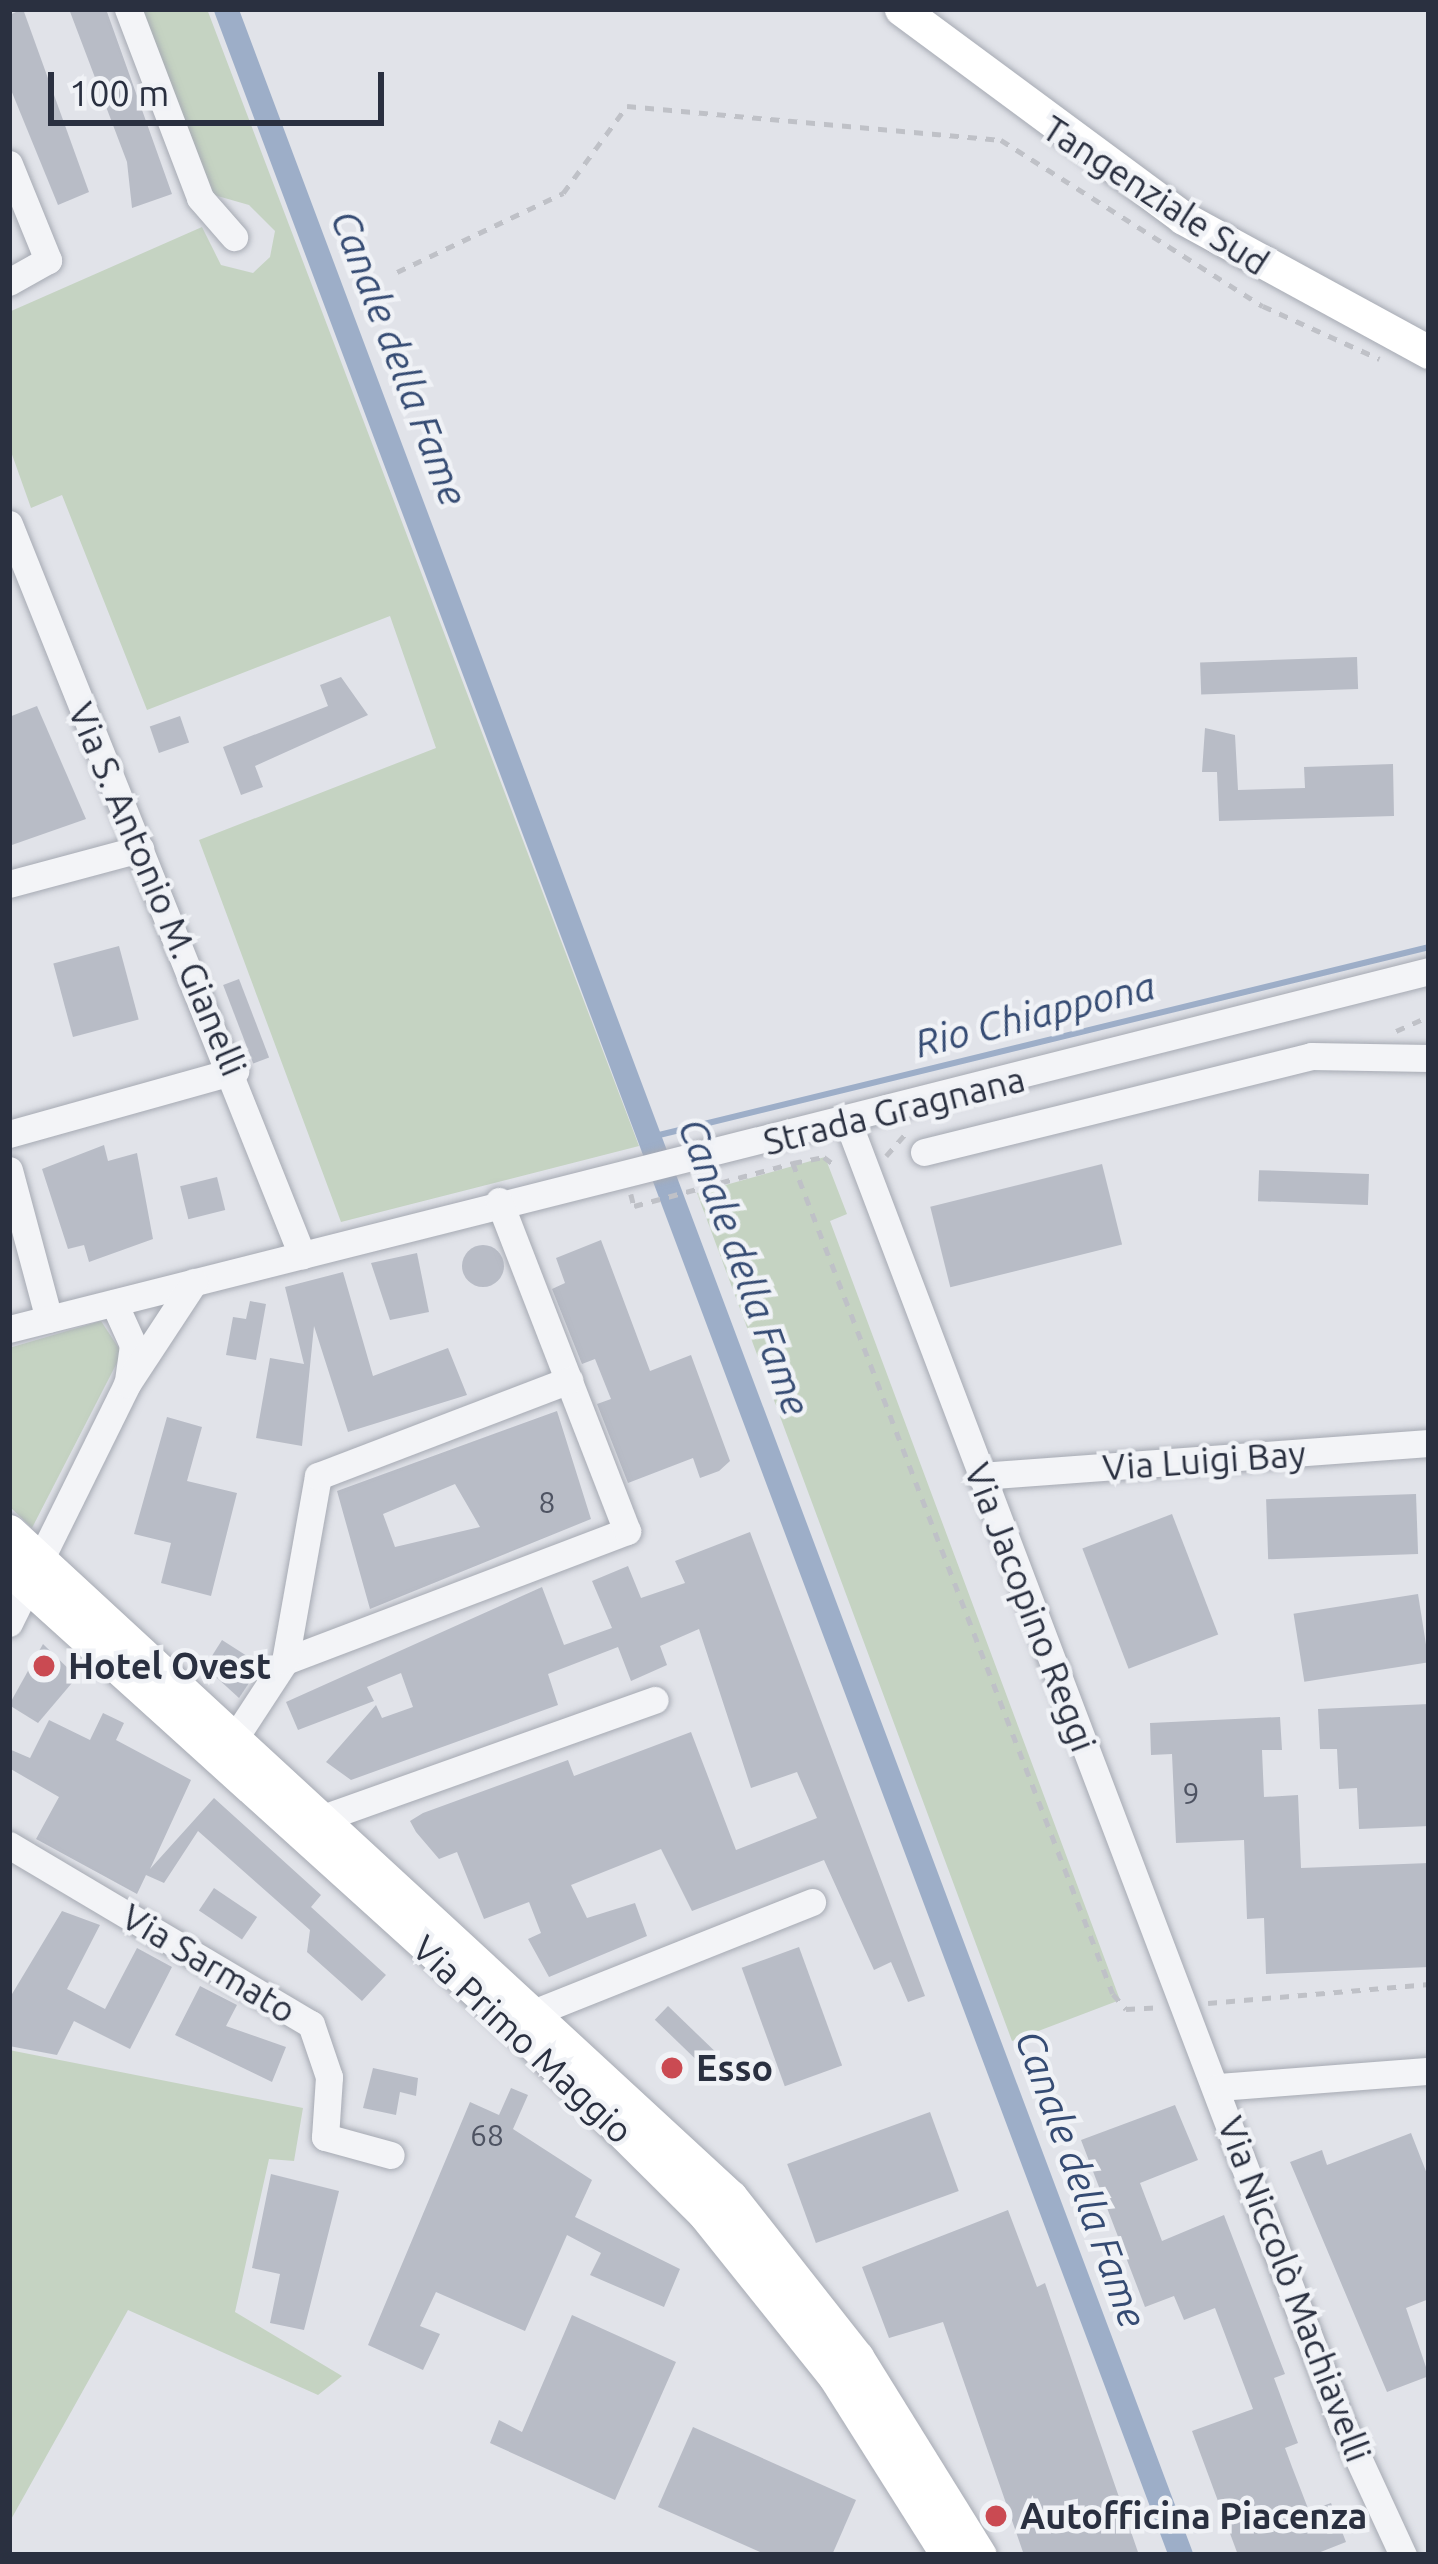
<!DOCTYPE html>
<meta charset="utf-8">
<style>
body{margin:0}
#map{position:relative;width:1438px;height:2564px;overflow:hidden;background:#e1e3e9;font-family:Ubuntu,sans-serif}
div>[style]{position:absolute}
.green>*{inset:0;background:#c5d3c2}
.stream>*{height:6px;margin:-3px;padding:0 3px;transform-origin:3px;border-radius:3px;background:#9daec8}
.canal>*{height:24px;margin:-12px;padding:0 12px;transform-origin:12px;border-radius:12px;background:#9daec8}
.building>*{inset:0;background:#b8bcc6;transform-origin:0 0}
.round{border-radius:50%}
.path>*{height:4.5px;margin-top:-2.25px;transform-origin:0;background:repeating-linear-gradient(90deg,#bfc1c7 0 9px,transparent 0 18px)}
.roads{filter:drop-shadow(0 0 3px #a6aab3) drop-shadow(0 0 3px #a6aab3)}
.minor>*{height:27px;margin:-13.5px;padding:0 13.5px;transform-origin:13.5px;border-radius:13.5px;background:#f3f4f7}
.major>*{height:33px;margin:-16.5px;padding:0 16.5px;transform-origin:16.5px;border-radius:16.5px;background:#fff}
.dots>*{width:33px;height:33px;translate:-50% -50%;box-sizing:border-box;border:6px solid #f0f2f6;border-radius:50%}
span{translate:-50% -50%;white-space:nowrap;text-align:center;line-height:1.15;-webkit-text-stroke:9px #f0f2f6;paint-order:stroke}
.number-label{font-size:30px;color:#4e5362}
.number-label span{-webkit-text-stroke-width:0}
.street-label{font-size:36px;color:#2a3040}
.poi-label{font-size:36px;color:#2a3040;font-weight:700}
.left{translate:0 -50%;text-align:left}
.water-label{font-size:39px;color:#354b73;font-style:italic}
.frame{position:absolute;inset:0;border:12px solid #2a3040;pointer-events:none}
.scale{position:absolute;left:48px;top:72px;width:336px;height:54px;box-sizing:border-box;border:6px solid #2a3040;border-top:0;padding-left:15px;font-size:36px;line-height:42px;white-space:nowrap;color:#2a3040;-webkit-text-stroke:9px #f0f2f6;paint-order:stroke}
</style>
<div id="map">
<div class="green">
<i style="clip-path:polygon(142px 9px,207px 9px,639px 1146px,341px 1222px,199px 840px,436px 748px,390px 616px,147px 710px,62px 495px,31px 508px,9px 446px,9px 312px,202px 227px,221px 265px,253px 273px,270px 257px,275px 231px,249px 205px,214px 195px)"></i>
<i style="clip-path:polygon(825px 1157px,847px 1214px,830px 1221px,1120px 2000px,1012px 2041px,697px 1193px)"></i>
<i style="clip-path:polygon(101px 1321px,122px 1353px,32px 1528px,9px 1506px,9px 1348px)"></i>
<i style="clip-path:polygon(9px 2050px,303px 2108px,294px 2161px,269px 2159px,235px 2312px,342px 2376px,318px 2395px,128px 2310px,9px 2523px)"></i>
</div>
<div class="stream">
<i style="left:655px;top:1136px;width:797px;rotate:-13.72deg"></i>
</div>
<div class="canal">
<i style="left:226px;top:9px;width:2719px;rotate:69.44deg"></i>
</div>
<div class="building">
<i style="clip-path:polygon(23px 9px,89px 192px,58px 205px,9px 85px,9px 15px)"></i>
<i style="clip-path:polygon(69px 9px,106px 9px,172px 194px,132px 208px,127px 162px)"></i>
<i style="left:1357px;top:657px;width:32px;height:157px;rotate:88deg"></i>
<i style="clip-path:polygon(341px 677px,368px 715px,255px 766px,263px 787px,241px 795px,223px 747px,328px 706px,320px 685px)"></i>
<i style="clip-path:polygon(37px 706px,86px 819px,9px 846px,9px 717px)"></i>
<i style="left:180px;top:716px;width:28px;height:32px;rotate:71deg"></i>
<i style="clip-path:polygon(1205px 728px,1235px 735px,1238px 790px,1305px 788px,1304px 767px,1393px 764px,1394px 816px,1219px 821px,1217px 772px,1202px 772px)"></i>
<i style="left:119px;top:946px;width:76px;height:68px;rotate:75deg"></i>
<i style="left:239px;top:979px;width:84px;height:17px;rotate:69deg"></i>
<i style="clip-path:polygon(104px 1145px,108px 1161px,137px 1153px,153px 1239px,89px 1262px,84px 1245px,68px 1249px,42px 1169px)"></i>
<i style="left:1102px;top:1164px;width:83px;height:177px;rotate:76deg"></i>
<i style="left:1369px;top:1174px;width:31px;height:110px;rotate:92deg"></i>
<i style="left:217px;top:1177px;width:34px;height:38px;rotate:76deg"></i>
<i style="clip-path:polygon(601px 1240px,650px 1371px,691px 1355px,730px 1461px,719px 1471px,700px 1478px,693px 1458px,628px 1483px,597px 1404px,611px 1399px,595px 1359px,582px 1364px,552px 1289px,565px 1283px,556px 1258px)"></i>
<i class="round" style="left:462px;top:1245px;width:42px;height:42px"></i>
<i style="clip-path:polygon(417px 1253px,429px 1312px,390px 1320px,371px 1263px)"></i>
<i style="clip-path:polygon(343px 1272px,373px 1376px,448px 1348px,467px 1395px,348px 1432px,314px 1326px,302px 1446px,256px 1438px,270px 1358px,304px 1364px,285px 1287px)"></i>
<i style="clip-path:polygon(250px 1301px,266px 1304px,256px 1360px,226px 1355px,233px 1317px,246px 1319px)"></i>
<i style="clip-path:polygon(evenodd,557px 1411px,591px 1519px,370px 1609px,337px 1491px,557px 1411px,455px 1484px,480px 1527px,395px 1547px,383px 1514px,455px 1484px)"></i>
<i style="clip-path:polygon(167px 1417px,202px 1427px,187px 1481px,237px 1493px,211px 1596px,161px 1583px,171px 1543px,134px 1534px)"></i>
<i style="left:1416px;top:1494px;width:60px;height:150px;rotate:88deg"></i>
<i style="left:1172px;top:1514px;width:129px;height:96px;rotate:69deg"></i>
<i style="clip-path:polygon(750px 1532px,925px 1996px,908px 2002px,891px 1962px,874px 1970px,824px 1860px,692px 1911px,661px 1849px,571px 1885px,587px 1918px,635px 1903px,647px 1936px,549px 1977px,528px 1939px,541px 1933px,529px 1902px,484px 1919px,457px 1852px,439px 1859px,416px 1832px,410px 1821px,423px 1813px,568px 1760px,574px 1776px,691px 1732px,736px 1850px,817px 1818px,797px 1772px,751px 1788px,699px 1629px,660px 1646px,667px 1665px,631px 1681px,618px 1647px,548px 1674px,558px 1705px,351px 1780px,326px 1762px,376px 1705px,382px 1718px,413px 1707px,401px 1673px,367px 1687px,374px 1701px,298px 1730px,286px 1702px,542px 1587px,564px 1645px,612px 1628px,592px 1581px,628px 1566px,641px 1598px,685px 1583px,675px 1561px)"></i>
<i style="left:1418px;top:1594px;width:69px;height:126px;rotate:81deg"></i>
<i style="clip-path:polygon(222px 1640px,261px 1665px,239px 1698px,205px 1667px)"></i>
<i style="clip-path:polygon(43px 1644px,77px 1677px,38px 1723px,9px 1705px)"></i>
<i style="clip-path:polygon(1429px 1704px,1429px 1826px,1359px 1829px,1357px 1788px,1339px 1789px,1337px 1749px,1320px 1749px,1318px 1709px)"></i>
<i style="clip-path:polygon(103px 1713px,124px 1723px,116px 1740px,191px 1780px,150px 1869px,214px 1798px,321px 1895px,311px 1907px,386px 1975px,362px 2001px,307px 1952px,310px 1930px,198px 1831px,164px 1883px,146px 1875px,137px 1894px,36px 1839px,59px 1797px,9px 1768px,9px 1749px,30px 1758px,49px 1720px,90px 1740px)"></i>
<i style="clip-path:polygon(1280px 1717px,1282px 1750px,1262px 1750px,1264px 1797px,1298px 1795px,1301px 1868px,1429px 1863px,1429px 1967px,1266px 1974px,1264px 1918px,1247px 1919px,1244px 1840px,1176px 1843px,1172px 1754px,1151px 1755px,1150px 1723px)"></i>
<i style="left:214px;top:1888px;width:52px;height:27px;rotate:34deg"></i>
<i style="clip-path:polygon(62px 1911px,100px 1925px,67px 1989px,105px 2009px,137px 1948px,172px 1967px,130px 2049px,74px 2021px,57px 2055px,9px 2046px,9px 1999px)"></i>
<i style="left:799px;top:1947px;width:126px;height:61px;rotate:70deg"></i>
<i style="clip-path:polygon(200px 1986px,237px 2005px,226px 2026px,286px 2047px,272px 2082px,175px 2035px)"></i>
<i style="left:668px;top:2006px;width:67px;height:19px;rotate:44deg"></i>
<i style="clip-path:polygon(373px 2068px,418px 2078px,416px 2096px,400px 2092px,396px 2115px,363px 2108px)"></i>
<i style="clip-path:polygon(511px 2088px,528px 2095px,513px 2129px,592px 2180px,575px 2217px,680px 2269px,664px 2307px,590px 2275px,601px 2253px,567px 2235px,525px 2331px,436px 2292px,420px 2326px,440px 2334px,423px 2370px,368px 2345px,470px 2102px,499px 2115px)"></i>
<i style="clip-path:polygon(1175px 2105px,1198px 2160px,1140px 2183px,1162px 2241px,1224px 2215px,1285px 2374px,1274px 2378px,1298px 2443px,1285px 2448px,1292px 2467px,1309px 2511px,1331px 2503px,1346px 2542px,1313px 2555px,1238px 2555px,1192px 2431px,1253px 2409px,1215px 2308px,1184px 2320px,1174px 2296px,1145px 2307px,1081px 2140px)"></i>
<i style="left:930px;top:2112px;width:84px;height:152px;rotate:70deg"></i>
<i style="clip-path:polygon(1411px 2133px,1429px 2179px,1429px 2299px,1406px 2308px,1429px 2376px,1387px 2392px,1290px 2162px,1322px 2150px,1327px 2165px)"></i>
<i style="clip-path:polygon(271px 2174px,339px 2191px,304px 2330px,270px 2323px,280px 2274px,252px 2268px)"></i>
<i style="clip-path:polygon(1008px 2210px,1037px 2287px,1045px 2283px,1139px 2555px,1024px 2555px,943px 2322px,889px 2338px,862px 2267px)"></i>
<i style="clip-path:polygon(572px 2315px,676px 2362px,615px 2500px,490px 2443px,499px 2420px,522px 2432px)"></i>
<i style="clip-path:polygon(693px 2427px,856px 2500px,832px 2555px,767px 2555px,658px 2507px)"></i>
</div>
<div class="path">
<i style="left:397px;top:272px;width:184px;rotate:-25.4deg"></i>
<i style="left:563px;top:193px;width:108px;rotate:-53.7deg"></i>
<i style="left:627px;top:106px;width:376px;rotate:5.2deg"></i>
<i style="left:1001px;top:140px;width:310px;rotate:32.4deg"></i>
<i style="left:1263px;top:306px;width:128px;rotate:24.4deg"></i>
<i style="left:1396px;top:1031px;width:36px;rotate:-24deg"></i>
<i style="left:886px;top:1156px;width:29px;rotate:-49deg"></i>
<i style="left:793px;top:1163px;width:32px;rotate:-11deg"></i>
<i style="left:824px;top:1157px;width:15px;rotate:37deg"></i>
<i style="left:631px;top:1194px;width:12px;rotate:76deg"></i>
<i style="left:634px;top:1206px;width:165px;rotate:-15.1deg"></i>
<i style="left:793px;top:1163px;width:890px;rotate:68.94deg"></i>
<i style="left:1113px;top:1994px;width:20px;rotate:49deg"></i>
<i style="left:1126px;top:2009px;width:34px;rotate:-3deg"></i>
<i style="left:1208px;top:2003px;width:222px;rotate:-4.9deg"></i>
</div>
<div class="roads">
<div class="minor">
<i style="left:128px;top:9px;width:202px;rotate:69.1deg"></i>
<i style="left:200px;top:198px;width:52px;rotate:48.9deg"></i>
<i style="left:9px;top:164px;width:104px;rotate:67.9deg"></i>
<i style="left:48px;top:260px;width:45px;rotate:150.6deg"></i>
<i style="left:9px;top:524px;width:788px;rotate:68.16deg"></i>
<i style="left:9px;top:884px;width:136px;rotate:-15deg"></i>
<i style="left:849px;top:1125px;width:1386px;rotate:69.21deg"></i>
<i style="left:1341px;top:2421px;width:148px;rotate:65.2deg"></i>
<i style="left:9px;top:1134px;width:235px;rotate:-15.6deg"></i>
<i style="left:924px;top:1152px;width:399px;rotate:-13.9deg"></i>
<i style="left:1311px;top:1056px;width:118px;rotate:1deg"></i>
<i style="left:9px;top:1170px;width:154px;rotate:75deg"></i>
<i style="left:114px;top:1303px;width:46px;rotate:65.7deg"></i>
<i style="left:133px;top:1345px;width:35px;rotate:98deg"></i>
<i style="left:9px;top:1329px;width:1464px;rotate:-14.15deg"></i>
<i style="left:980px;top:1476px;width:450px;rotate:-4.2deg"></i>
<i style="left:9px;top:1623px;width:267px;rotate:-63.7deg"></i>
<i style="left:127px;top:1384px;width:122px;rotate:-56.7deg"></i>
<i style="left:285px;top:1661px;width:366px;rotate:-20.8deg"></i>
<i style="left:627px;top:1531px;width:354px;rotate:-111.2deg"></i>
<i style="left:234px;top:1739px;width:93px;rotate:-56.8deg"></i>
<i style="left:285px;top:1661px;width:188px;rotate:-79.9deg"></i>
<i style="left:318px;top:1476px;width:269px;rotate:-20.9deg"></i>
<i style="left:323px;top:1818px;width:352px;rotate:-19.6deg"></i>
<i style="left:9px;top:1845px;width:351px;rotate:30.7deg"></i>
<i style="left:311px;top:2024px;width:56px;rotate:71.2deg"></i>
<i style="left:329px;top:2077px;width:60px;rotate:93.8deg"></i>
<i style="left:325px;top:2137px;width:68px;rotate:15.3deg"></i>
<i style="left:538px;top:2011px;width:295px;rotate:-21.7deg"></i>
<i style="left:1219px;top:2087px;width:211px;rotate:-4.4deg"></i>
</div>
<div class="major">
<i style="left:901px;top:9px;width:351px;rotate:36.5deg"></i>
<i style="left:1183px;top:218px;width:280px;rotate:28.6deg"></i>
<i style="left:9px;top:1531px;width:982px;rotate:42.69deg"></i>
<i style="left:731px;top:2197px;width:204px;rotate:51.8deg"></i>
<i style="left:857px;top:2357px;width:233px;rotate:58.2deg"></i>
<i style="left:9px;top:1569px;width:687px;rotate:42.11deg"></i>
<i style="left:519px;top:2030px;width:262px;rotate:44.8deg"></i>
<i style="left:705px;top:2215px;width:206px;rotate:51.3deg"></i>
<i style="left:834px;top:2376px;width:212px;rotate:57.7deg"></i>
</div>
</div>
<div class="dots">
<i style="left:44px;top:1666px;background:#ca4a52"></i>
<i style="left:672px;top:2068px;background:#ca4a52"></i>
<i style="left:996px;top:2516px;background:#ca4a52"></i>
</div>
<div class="number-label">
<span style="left:547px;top:1502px">8</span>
<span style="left:1191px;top:1793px">9</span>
<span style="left:487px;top:2135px">68</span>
</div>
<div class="street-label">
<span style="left:1156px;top:195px;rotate:33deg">Tangenziale Sud</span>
<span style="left:158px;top:889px;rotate:67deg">Via S. Antonio M. Gianelli</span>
<span style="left:894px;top:1110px;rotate:-14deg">Strada Gragnana</span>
<span style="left:1204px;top:1460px;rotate:-4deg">Via Luigi Bay</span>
<span style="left:1031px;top:1607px;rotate:69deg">Via Jacopino Reggi</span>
<span style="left:209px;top:1963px;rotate:31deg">Via Sarmato</span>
<span style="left:523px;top:2039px;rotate:43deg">Via Primo Maggio</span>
<span style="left:1295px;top:2289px;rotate:69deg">Via Niccolò Machiavelli</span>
</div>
<div class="poi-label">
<span class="left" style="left:68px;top:1666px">Hotel Ovest</span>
<span class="left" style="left:696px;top:2068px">Esso</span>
<span class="left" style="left:1020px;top:2516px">Autofficina Piacenza</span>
</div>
<div class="water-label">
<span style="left:399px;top:358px;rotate:69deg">Canale della Fame</span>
<span style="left:1035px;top:1015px;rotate:-14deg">Rio Chiappona</span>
<span style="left:744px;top:1267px;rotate:70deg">Canale della Fame</span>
<span style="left:1081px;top:2179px;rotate:70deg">Canale della Fame</span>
</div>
<div class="frame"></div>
<div class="scale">100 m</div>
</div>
